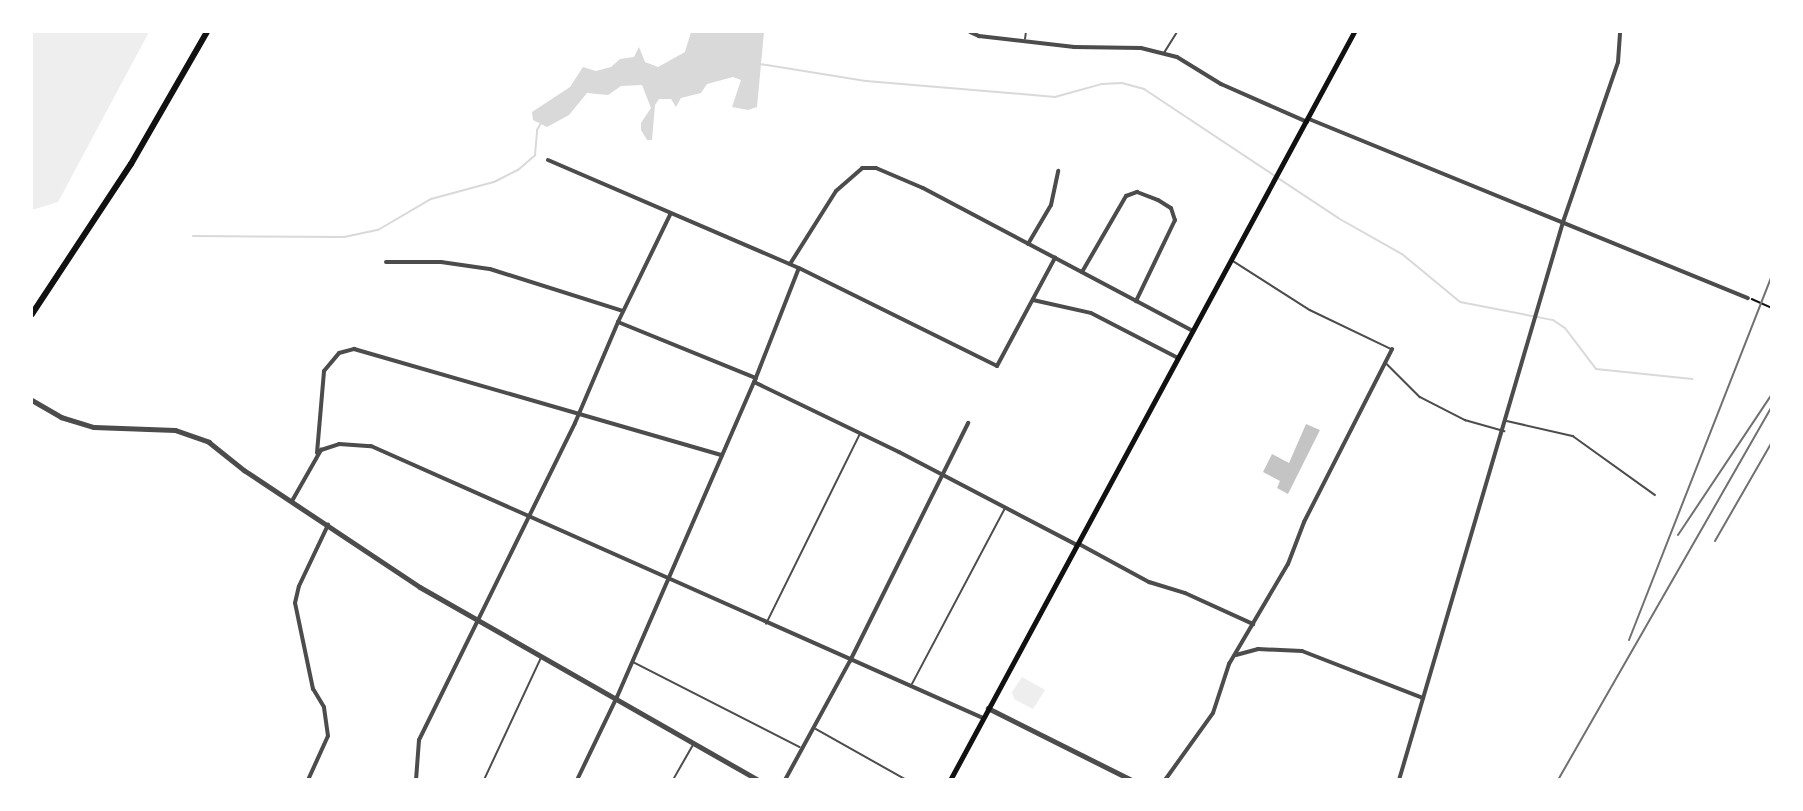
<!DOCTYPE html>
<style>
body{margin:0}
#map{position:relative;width:1803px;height:811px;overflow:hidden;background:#fff;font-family:"Source Sans 3",sans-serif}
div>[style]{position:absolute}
.green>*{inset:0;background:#eee}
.water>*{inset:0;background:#d9d9d9}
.stream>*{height:2px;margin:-1px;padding:0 1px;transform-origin:1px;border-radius:1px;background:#d9d9d9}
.building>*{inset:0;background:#c4c4c4}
.path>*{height:1.5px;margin:-0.75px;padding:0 0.75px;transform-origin:0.75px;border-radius:0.75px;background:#111}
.service>*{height:1.5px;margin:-0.75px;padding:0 0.75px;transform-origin:0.75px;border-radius:0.75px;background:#4c4c4c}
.minor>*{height:4px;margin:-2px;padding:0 2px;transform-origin:2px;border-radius:2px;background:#4c4c4c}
.tertiary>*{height:4.5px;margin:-2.25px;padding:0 2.25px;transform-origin:2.25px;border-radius:2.25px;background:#4c4c4c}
.secondary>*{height:5px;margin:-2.5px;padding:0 2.5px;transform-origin:2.5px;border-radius:2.5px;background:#111}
.trunk>*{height:6px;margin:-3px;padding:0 3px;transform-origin:3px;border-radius:3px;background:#111}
.rail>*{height:2px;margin:-1px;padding:0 1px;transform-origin:1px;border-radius:1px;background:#707070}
span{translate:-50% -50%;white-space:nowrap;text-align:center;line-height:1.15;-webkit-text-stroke:5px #fff;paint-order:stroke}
.frame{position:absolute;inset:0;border:33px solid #fff;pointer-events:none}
</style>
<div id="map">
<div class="green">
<i style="clip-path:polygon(32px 32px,149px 32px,58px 202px,32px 210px)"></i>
<i style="clip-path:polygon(1022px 677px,1045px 690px,1033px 709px,1014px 699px,1012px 692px)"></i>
</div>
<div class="water">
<i style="clip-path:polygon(691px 32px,764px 32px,757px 107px,748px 110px,732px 107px,741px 80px,733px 77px,707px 84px,701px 93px,681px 98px,676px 107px,671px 99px,659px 99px,655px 105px,652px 140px,647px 140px,641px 130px,641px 123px,651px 108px,642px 85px,621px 86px,608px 95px,587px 93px,569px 115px,547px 127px,533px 120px,532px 112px,570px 87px,583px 67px,596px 71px,611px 67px,620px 59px,634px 57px,639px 47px,645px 62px,658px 67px,685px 52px)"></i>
</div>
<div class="stream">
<i style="left:760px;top:64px;width:107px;rotate:9.1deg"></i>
<i style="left:866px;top:81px;width:190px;rotate:4.8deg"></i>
<i style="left:1055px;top:97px;width:49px;rotate:-15.5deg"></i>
<i style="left:1102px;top:84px;width:20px;rotate:-3deg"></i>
<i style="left:1122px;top:83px;width:23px;rotate:15deg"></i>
<i style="left:1144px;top:89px;width:233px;rotate:33.6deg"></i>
<i style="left:1338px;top:218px;width:73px;rotate:29.4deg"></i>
<i style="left:1402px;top:254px;width:75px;rotate:39.6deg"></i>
<i style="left:1460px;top:302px;width:95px;rotate:11deg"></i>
<i style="left:1553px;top:320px;width:14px;rotate:34deg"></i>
<i style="left:1565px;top:328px;width:51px;rotate:52.9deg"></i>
<i style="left:1596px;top:369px;width:97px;rotate:5.9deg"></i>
<i style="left:193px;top:236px;width:151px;rotate:0.4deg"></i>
<i style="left:344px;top:237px;width:35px;rotate:-12deg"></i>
<i style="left:378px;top:230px;width:61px;rotate:-30.3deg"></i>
<i style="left:431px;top:199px;width:65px;rotate:-15.1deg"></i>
<i style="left:494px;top:182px;width:27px;rotate:-27deg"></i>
<i style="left:518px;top:170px;width:23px;rotate:-41deg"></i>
<i style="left:535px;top:155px;width:25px;rotate:-85deg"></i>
<i style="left:537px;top:130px;width:8px;rotate:-60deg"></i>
</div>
<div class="building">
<i style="clip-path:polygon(1306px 424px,1320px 430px,1288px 494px,1277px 488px,1280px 481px,1263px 472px,1272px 454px,1289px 463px)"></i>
</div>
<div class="path">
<i style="left:1752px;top:299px;width:22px;rotate:24deg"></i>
</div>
<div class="service">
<i style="left:1025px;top:39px;width:7px;rotate:-82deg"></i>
<i style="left:1164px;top:53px;width:25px;rotate:-58deg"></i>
<i style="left:1233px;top:261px;width:91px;rotate:32.5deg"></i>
<i style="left:1310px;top:310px;width:90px;rotate:25.7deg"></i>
<i style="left:1386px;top:363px;width:48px;rotate:45deg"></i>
<i style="left:1420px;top:397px;width:51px;rotate:27.1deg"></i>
<i style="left:1465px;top:420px;width:41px;rotate:15.8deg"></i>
<i style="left:1507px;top:421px;width:68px;rotate:12.8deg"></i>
<i style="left:1573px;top:436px;width:101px;rotate:35.7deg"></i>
<i style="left:766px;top:624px;width:212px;rotate:-63.7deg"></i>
<i style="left:633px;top:662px;width:187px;rotate:27deg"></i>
<i style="left:912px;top:684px;width:199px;rotate:-62.1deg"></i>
<i style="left:816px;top:729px;width:104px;rotate:29.3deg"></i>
<i style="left:484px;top:780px;width:135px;rotate:-65deg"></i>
<i style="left:673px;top:780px;width:40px;rotate:-60.3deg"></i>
</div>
<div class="minor">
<i style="left:970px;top:32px;width:10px;rotate:24deg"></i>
<i style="left:979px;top:36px;width:96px;rotate:6.6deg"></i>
<i style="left:1074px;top:47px;width:67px;rotate:0.9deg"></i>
<i style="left:1141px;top:48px;width:37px;rotate:14deg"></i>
<i style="left:1177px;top:57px;width:52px;rotate:31.5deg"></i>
<i style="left:1221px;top:84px;width:94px;rotate:23.8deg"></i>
<i style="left:1309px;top:119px;width:474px;rotate:22.2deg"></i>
<i style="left:548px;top:160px;width:273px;rotate:23.3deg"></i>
<i style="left:799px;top:268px;width:221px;rotate:26.3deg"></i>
<i style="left:997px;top:366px;width:123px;rotate:-61.8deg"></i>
<i style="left:1028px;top:244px;width:45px;rotate:-59.5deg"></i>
<i style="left:1051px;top:205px;width:35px;rotate:-78deg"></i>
<i style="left:386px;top:262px;width:55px"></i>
<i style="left:441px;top:262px;width:49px;rotate:8.1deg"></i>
<i style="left:490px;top:269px;width:139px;rotate:17.5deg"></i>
<i style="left:790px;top:264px;width:86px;rotate:-57.8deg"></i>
<i style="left:836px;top:191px;width:35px;rotate:-41deg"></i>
<i style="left:862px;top:168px;width:14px"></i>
<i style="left:876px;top:168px;width:51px;rotate:23.1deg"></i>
<i style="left:923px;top:188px;width:306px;rotate:27.9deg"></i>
<i style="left:1082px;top:272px;width:88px;rotate:-59.9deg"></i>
<i style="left:1126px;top:196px;width:12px;rotate:-20deg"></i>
<i style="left:1137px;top:192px;width:22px;rotate:21deg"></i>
<i style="left:1158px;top:200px;width:15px;rotate:32deg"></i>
<i style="left:1171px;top:208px;width:13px;rotate:72deg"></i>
<i style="left:1175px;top:220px;width:90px;rotate:115.7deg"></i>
<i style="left:1033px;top:300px;width:59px;rotate:12.6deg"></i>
<i style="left:1091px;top:313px;width:98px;rotate:27.3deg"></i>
<i style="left:618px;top:322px;width:149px;rotate:22.1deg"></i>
<i style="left:754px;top:382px;width:161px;rotate:25.8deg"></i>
<i style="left:899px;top:452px;width:201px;rotate:27.6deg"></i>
<i style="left:317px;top:453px;width:82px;rotate:-85.1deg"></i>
<i style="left:324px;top:371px;width:23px;rotate:-50deg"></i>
<i style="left:339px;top:353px;width:16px;rotate:-15deg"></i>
<i style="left:354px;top:349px;width:383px;rotate:16.1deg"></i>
<i style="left:292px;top:501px;width:59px;rotate:-60.4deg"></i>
<i style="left:321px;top:450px;width:19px;rotate:-18deg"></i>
<i style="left:339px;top:444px;width:32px;rotate:4deg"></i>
<i style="left:371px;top:446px;width:670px;rotate:23.96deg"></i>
<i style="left:1079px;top:544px;width:80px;rotate:28.5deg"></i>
<i style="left:1149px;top:582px;width:38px;rotate:17deg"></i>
<i style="left:1185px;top:593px;width:75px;rotate:24.5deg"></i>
<i style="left:1236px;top:655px;width:23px;rotate:-15deg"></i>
<i style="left:1258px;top:649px;width:44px;rotate:2.6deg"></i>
<i style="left:1302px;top:651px;width:130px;rotate:21.2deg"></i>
<i style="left:308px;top:780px;width:48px;rotate:-65.6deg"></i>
<i style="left:328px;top:736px;width:29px;rotate:-98deg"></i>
<i style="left:324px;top:707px;width:21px;rotate:-121deg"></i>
<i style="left:313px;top:689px;width:88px;rotate:-101.8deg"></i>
<i style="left:295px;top:603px;width:17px;rotate:-77deg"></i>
<i style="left:299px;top:586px;width:68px;rotate:-64.6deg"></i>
<i style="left:416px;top:780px;width:40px;rotate:-85.7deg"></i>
<i style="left:419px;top:740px;width:353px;rotate:-63.8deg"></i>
<i style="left:575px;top:423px;width:110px;rotate:-66.9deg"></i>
<i style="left:618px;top:322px;width:119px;rotate:-64.1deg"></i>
<i style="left:577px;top:780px;width:92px;rotate:-64.3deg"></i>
<i style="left:617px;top:697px;width:346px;rotate:-66.5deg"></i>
<i style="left:755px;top:380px;width:120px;rotate:-68.6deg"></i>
<i style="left:785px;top:780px;width:136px;rotate:-61.4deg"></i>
<i style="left:850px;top:661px;width:266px;rotate:-63.6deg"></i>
<i style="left:1165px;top:780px;width:82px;rotate:-54.4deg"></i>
<i style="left:1213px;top:713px;width:52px;rotate:-71.9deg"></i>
<i style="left:1229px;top:664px;width:116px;rotate:-59.5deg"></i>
<i style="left:1288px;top:564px;width:45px;rotate:-69.1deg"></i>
<i style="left:1304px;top:522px;width:194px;rotate:-63deg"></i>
<i style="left:1399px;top:780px;width:582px;rotate:-73.62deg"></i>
<i style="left:1563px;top:222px;width:169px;rotate:-71deg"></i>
<i style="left:1618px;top:62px;width:30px;rotate:-86deg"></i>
</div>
<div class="tertiary">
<i style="left:32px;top:400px;width:34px;rotate:30deg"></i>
<i style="left:61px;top:417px;width:34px;rotate:17deg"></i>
<i style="left:94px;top:427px;width:81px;rotate:2.1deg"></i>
<i style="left:175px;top:430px;width:36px;rotate:19deg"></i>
<i style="left:209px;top:442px;width:45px;rotate:38.7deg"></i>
<i style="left:244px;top:470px;width:211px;rotate:33.6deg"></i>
<i style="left:420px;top:587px;width:390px;rotate:29.7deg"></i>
<i style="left:988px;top:708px;width:161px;rotate:26.6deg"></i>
</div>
<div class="secondary">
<i style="left:950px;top:780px;width:850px;rotate:-61.63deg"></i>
</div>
<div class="trunk">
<i style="left:32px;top:314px;width:180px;rotate:-56.6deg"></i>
<i style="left:131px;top:164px;width:152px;rotate:-60.1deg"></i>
</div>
<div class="rail">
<i style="left:1678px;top:535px;width:169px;rotate:-56.3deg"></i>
<i style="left:1715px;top:541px;width:114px;rotate:-60.1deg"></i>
<i style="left:1629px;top:640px;width:392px;rotate:-68.6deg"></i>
<i style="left:1558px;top:780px;width:430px;rotate:-60.2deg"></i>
</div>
<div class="frame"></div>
</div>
